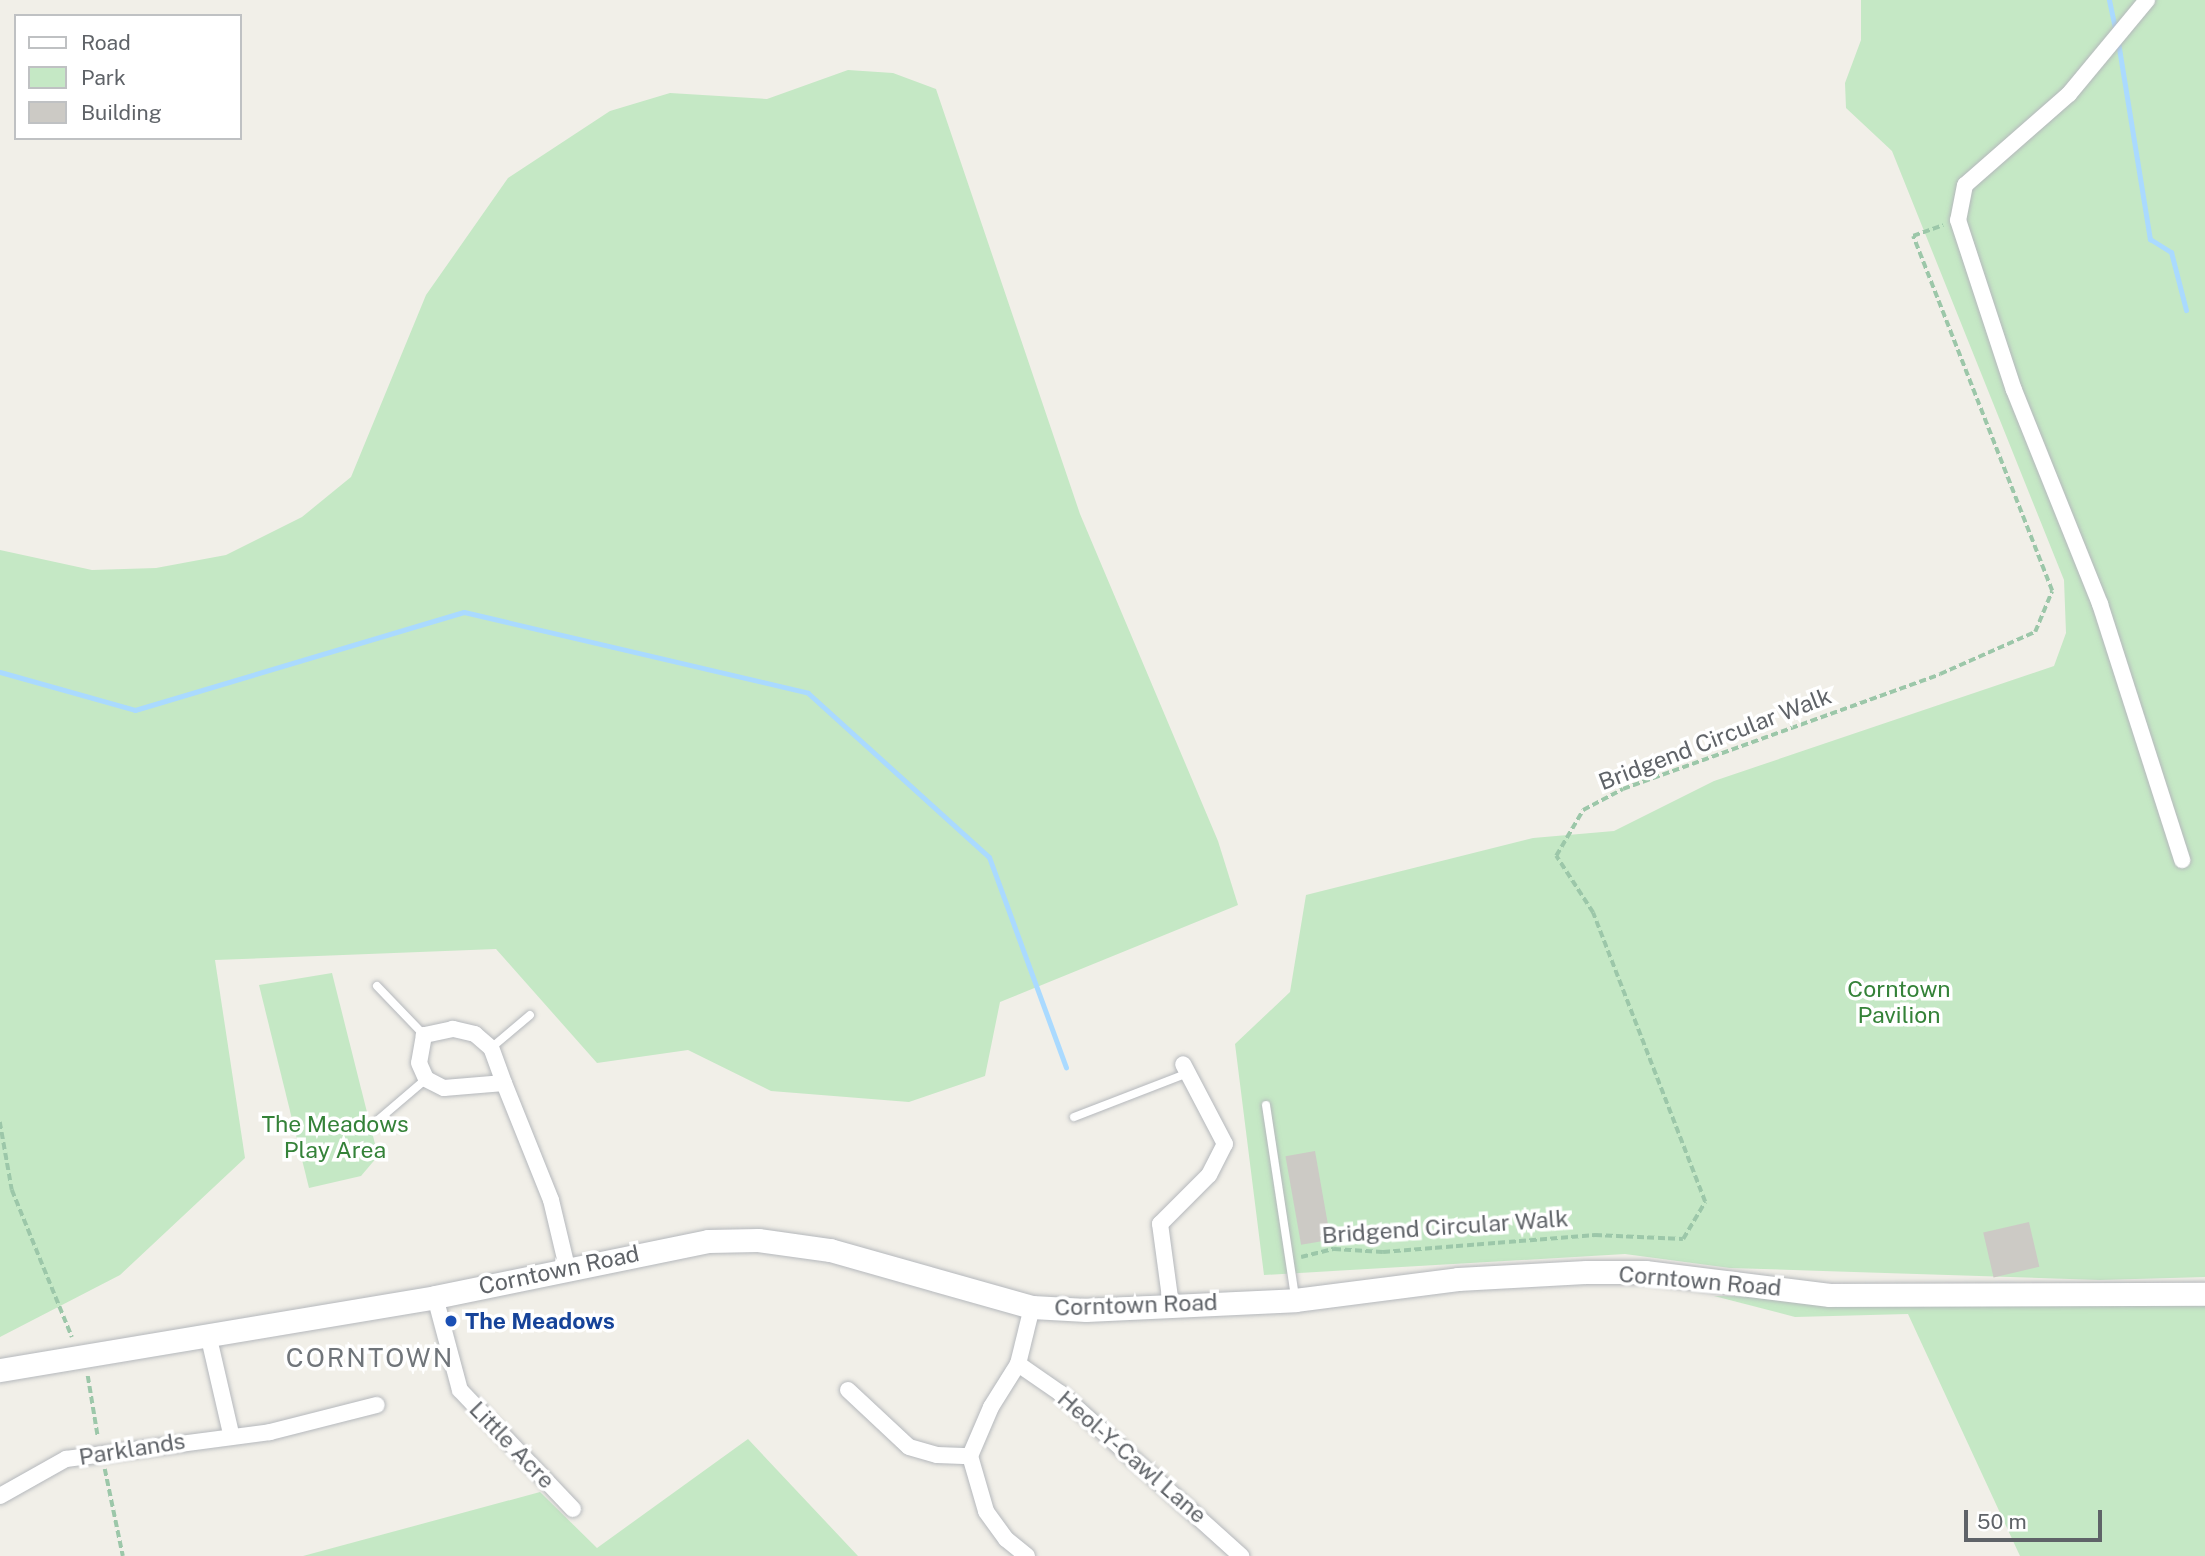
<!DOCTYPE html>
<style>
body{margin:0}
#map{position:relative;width:2205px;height:1556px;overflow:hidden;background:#f1efe8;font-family:"Public Sans",sans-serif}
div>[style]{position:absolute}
.green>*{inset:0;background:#c5e8c5}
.stream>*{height:5px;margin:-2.5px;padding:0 2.5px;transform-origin:2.5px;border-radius:2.5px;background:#aadaff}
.building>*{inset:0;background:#cccac5;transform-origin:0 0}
.path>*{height:3.5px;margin-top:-1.75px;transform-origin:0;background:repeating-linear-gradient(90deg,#9cc7a9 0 7px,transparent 0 10.5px)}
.roads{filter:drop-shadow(0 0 2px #b5b8bc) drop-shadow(0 0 2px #b5b8bc)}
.service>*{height:8px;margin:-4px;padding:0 4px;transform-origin:4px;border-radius:4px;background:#fff}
.minor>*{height:16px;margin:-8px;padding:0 8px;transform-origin:8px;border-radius:8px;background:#fff}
.secondary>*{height:23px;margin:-11.5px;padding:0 11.5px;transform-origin:11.5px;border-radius:11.5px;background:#fff}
.dots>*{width:19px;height:19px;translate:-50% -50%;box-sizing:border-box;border:4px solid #fff;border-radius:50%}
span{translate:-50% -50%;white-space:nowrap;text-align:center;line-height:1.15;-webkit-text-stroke:7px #fff;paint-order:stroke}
.street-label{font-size:23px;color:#5f6368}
.park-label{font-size:23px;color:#348238}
.transit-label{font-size:23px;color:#164399;font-weight:700}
.left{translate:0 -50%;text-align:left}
.quarter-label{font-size:26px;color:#70757a;letter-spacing:2px}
.legend{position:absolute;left:14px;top:14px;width:228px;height:126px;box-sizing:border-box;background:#fff;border:2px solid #bfc1c3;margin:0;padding:9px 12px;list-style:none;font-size:21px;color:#5f6368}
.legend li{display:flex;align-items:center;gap:14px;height:35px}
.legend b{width:35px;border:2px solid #bfc1c3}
.scale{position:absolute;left:1964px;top:1510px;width:138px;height:32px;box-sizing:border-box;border:4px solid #5f6368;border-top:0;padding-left:9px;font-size:21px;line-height:24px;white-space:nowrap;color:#5f6368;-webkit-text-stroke:5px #fff;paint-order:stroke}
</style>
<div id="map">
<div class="green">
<i style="clip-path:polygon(1861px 0,2205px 0,2205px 1277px,2100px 1280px,1730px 1268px,1625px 1254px,1264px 1275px,1235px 1044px,1290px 992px,1306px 895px,1533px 838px,1614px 831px,1714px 781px,2054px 666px,2066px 633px,2064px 580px,1892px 151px,1846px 108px,1845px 83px,1861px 40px)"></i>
<i style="clip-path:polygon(848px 70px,893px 73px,936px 89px,1080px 514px,1218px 841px,1238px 905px,1000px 1002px,985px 1076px,909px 1102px,771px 1091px,688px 1050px,597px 1063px,496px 949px,215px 960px,245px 1158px,120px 1275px,0 1337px,0 550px,92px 570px,156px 568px,226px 555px,302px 517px,351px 477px,426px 295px,508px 178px,610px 111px,670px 93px,767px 99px)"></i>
<i style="clip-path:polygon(332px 973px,378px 1156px,361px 1176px,309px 1188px,259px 985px)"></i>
<i style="clip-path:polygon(1714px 1296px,2205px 1301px,2205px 1556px,2020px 1556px,1908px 1314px,1795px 1317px)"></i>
<i style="clip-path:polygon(748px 1439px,858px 1556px,303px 1556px,540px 1492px,597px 1548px)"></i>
</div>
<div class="stream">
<i style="left:2109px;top:0;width:34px;rotate:78deg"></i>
<i style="left:2118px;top:42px;width:200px;rotate:80.8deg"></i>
<i style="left:2150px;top:239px;width:25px;rotate:32deg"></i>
<i style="left:2171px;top:252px;width:60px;rotate:75.5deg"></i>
<i style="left:0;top:672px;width:140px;rotate:15.7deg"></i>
<i style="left:135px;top:710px;width:343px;rotate:-16.6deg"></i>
<i style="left:464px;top:612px;width:353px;rotate:13.2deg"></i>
<i style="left:808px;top:693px;width:244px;rotate:42.2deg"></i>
<i style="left:989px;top:857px;width:224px;rotate:69.9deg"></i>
</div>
<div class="building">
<i style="left:1315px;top:1151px;width:90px;height:30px;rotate:80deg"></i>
<i style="left:2029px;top:1222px;width:46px;height:47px;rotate:77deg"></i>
</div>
<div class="path">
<i style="left:0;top:1122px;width:69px;rotate:80deg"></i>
<i style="left:12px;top:1190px;width:159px;rotate:67.8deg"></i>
<i style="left:1301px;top:1257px;width:34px;rotate:-14deg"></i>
<i style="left:1334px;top:1249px;width:49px;rotate:3.5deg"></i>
<i style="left:1383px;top:1252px;width:213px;rotate:-4.6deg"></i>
<i style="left:1595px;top:1235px;width:88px;rotate:2.6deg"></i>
<i style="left:1683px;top:1239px;width:43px;rotate:-59.3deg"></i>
<i style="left:1705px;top:1202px;width:310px;rotate:-111.2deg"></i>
<i style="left:1593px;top:913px;width:68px;rotate:-123deg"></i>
<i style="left:1556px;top:856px;width:53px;rotate:-59.6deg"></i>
<i style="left:1583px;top:810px;width:45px;rotate:-27.7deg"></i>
<i style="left:1623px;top:789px;width:337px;rotate:-19.9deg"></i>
<i style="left:1940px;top:674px;width:104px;rotate:-23.9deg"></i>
<i style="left:2035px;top:632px;width:44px;rotate:-67.5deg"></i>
<i style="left:2052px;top:591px;width:381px;rotate:-111.4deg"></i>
<i style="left:1913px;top:236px;width:32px;rotate:-20deg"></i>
<i style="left:88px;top:1376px;width:62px;rotate:80.7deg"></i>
<i style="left:105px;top:1469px;width:89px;rotate:78.3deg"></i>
</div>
<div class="roads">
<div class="service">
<i style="left:377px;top:986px;width:68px;rotate:46.2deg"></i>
<i style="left:491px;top:1048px;width:51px;rotate:-40.2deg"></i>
<i style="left:1266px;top:1105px;width:194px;rotate:81.4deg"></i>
<i style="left:1074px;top:1117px;width:122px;rotate:-21.1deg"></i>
<i style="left:378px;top:1120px;width:63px;rotate:-40.5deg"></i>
</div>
<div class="minor">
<i style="left:2147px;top:0;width:122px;rotate:129.7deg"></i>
<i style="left:2069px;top:94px;width:138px;rotate:138.8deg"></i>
<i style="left:1965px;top:185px;width:36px;rotate:101deg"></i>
<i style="left:1958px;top:220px;width:179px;rotate:71.8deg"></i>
<i style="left:2014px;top:390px;width:231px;rotate:68.1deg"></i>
<i style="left:2100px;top:604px;width:269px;rotate:72.2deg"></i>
<i style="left:504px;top:1083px;width:37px;rotate:-110deg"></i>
<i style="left:491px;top:1048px;width:21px;rotate:-139deg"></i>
<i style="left:475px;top:1034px;width:23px;rotate:-167deg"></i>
<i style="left:453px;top:1029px;width:30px;rotate:168deg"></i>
<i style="left:424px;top:1035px;width:28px;rotate:100deg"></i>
<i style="left:419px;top:1063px;width:17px;rotate:66deg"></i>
<i style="left:426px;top:1079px;width:20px;rotate:27deg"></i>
<i style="left:444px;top:1088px;width:60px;rotate:-4.8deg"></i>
<i style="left:504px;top:1083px;width:126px;rotate:68.1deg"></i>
<i style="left:551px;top:1200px;width:69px;rotate:76.6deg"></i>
<i style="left:435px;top:1297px;width:96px;rotate:75deg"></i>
<i style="left:460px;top:1390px;width:164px;rotate:46.5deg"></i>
<i style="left:1171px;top:1305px;width:82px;rotate:-97.7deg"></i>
<i style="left:1160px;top:1224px;width:69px;rotate:-45deg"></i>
<i style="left:1209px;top:1175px;width:35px;rotate:-63deg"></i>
<i style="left:1225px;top:1144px;width:90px;rotate:-117.7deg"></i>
<i style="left:208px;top:1334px;width:103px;rotate:77deg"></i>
<i style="left:1018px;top:1364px;width:51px;rotate:34.6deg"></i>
<i style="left:1060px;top:1393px;width:244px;rotate:42deg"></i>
<i style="left:848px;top:1390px;width:83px;rotate:43.1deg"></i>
<i style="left:909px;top:1447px;width:29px;rotate:16deg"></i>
<i style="left:937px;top:1455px;width:33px;rotate:2deg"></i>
<i style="left:0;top:1496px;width:76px;rotate:-29.3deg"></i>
<i style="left:66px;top:1459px;width:206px;rotate:-7.5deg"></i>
<i style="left:270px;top:1432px;width:110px;rotate:-14.2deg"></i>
<i style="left:1027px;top:1556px;width:27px;rotate:-141deg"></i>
<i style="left:1006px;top:1539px;width:34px;rotate:-126deg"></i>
<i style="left:986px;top:1511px;width:57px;rotate:-106.2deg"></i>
<i style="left:970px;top:1456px;width:53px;rotate:-66.8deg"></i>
<i style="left:991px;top:1407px;width:51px;rotate:-57.9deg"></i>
<i style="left:1018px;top:1364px;width:59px;rotate:-76.2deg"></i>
</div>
<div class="secondary">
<i style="left:0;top:1370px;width:441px;rotate:-9.5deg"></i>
<i style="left:435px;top:1297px;width:279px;rotate:-11.6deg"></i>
<i style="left:708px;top:1241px;width:50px;rotate:-1.1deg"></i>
<i style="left:758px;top:1240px;width:73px;rotate:7.9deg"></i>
<i style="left:830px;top:1250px;width:210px;rotate:15.8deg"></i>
<i style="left:1032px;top:1307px;width:54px;rotate:3.2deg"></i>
<i style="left:1086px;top:1310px;width:209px;rotate:-2.7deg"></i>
<i style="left:1295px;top:1300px;width:164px;rotate:-7.3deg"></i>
<i style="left:1458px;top:1279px;width:128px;rotate:-3.1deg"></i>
<i style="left:1586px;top:1272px;width:59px"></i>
<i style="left:1645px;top:1272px;width:186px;rotate:7.1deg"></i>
<i style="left:1830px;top:1295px;width:375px;rotate:-0.2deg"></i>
</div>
</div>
<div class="dots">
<i style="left:451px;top:1321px;background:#1a4fb4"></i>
</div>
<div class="street-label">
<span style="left:1715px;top:739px;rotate:-21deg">Bridgend Circular Walk</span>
<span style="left:1445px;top:1227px;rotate:-4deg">Bridgend Circular Walk</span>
<span style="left:559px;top:1270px;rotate:-12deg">Corntown Road</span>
<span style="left:1700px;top:1281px;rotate:5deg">Corntown Road</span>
<span style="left:1136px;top:1305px;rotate:-2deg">Corntown Road</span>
<span style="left:512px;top:1445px;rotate:46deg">Little Acre</span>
<span style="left:132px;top:1449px;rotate:-9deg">Parklands</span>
<span style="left:1132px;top:1457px;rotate:41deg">Heol-Y-Cawl Lane</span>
</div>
<div class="park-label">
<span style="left:1899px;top:1002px">Corntown<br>Pavilion</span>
<span style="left:335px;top:1137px">The Meadows<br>Play Area</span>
</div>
<div class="transit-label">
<span class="left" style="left:465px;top:1321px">The Meadows</span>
</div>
<div class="quarter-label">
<span style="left:370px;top:1358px">CORNTOWN</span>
</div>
<ul class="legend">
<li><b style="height:9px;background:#fff"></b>Road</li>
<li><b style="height:19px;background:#c5e8c5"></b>Park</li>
<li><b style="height:19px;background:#cccac5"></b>Building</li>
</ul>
<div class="scale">50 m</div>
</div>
